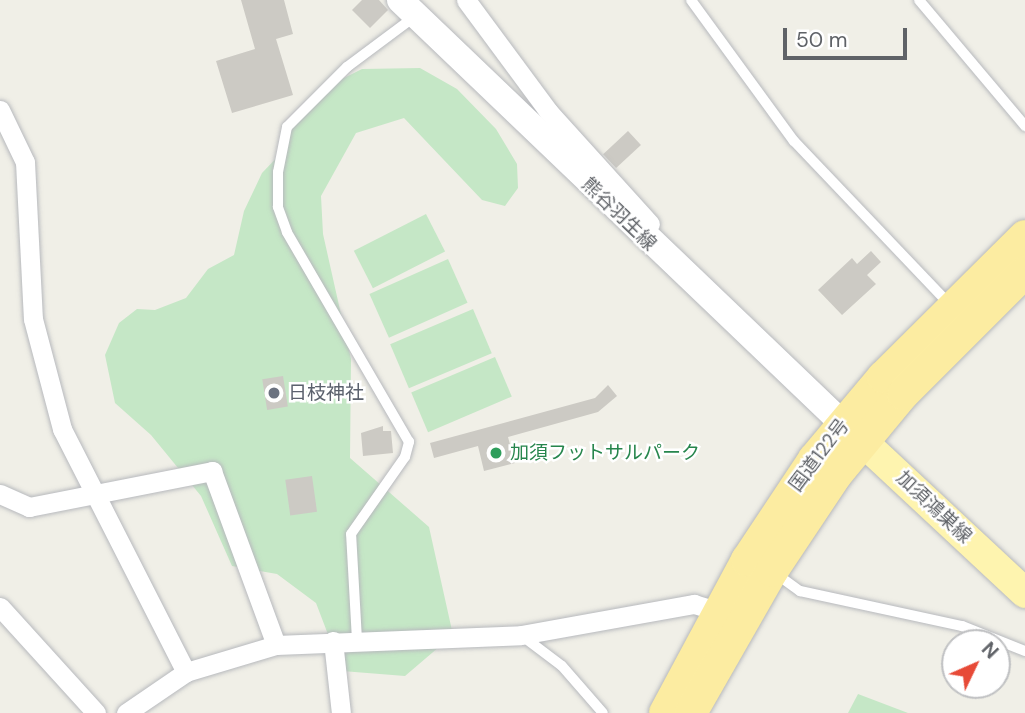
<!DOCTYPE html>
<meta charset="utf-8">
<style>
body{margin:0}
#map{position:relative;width:1025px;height:713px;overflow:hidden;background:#f0efe7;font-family:"DM Sans","Noto Sans JP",sans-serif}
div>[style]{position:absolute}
.green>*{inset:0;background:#c5e7c6;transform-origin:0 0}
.building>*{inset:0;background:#cccac4;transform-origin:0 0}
.roads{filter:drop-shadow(0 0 2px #b7b9bd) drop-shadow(0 0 2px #b7b9bd)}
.service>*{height:10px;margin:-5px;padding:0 5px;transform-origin:5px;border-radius:5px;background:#fff}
.minor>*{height:19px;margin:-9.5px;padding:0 9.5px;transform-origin:9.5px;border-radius:9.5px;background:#fff}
.secondary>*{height:26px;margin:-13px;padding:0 13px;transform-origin:13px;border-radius:13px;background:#fff}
.primary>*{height:30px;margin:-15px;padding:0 15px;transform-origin:15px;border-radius:15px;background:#fef4af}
.trunk>*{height:32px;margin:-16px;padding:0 16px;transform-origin:16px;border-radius:16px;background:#fceca1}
.dots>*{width:19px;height:19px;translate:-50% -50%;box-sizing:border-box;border:4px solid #fff;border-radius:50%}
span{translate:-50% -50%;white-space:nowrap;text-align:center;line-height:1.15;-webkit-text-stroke:5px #fff;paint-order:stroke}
.street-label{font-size:19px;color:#5f6267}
.worship-label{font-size:19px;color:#5b616d}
.left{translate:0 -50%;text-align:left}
.leisure-label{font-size:19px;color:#27864d}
.north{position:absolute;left:941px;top:629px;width:70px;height:70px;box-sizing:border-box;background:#fff;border:2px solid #bfc0c2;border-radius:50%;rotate:46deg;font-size:19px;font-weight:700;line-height:28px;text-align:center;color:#5f6267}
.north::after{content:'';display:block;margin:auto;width:24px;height:32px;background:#e74a37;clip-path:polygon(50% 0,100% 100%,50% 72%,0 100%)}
.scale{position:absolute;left:783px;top:28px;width:124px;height:32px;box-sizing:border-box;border:4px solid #5f6267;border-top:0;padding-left:9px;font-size:21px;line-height:24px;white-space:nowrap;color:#5f6267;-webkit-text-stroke:5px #fff;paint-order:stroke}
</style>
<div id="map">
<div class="green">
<i style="clip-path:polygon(420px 68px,457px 89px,496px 129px,517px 164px,518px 188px,505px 206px,482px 200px,404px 118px,356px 133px,321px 196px,323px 234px,351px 359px,350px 458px,429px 527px,453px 635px,405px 676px,342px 671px,316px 603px,277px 574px,232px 566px,201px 496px,151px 435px,115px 403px,105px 355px,119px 323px,137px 309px,155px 310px,186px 298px,208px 269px,234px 255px,244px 211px,262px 173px,286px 148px,295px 117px,328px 86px,362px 69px)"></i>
<i style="left:426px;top:214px;width:42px;height:81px;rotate:63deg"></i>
<i style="left:448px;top:259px;width:48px;height:86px;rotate:66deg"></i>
<i style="left:473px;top:309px;width:48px;height:90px;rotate:67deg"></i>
<i style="left:495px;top:357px;width:43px;height:91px;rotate:67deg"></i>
<i style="clip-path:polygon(858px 694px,908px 713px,848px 713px)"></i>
</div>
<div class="building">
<i style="clip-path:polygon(241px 0,284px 0,293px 34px,276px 39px,293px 95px,232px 113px,216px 61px,255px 49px)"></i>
<i style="clip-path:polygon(362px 0,379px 0,388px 10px,370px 28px,352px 10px)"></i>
<i style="left:628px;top:131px;width:19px;height:34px;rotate:47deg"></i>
<i style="clip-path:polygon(871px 251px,881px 262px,867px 275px,876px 284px,842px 315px,818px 290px,852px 258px,857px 264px)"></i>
<i style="left:283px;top:376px;width:31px;height:21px;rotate:81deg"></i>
<i style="clip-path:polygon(608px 385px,617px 396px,598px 412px,508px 437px,515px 463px,484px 471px,478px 446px,434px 458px,430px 443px,595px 398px)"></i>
<i style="clip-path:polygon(383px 426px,383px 431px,391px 431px,393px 453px,363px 456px,361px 433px)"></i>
<i style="left:312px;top:476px;width:36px;height:27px;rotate:82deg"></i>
</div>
<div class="roads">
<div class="service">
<i style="left:691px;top:0;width:175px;rotate:53.9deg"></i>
<i style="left:794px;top:141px;width:228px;rotate:46.4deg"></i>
<i style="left:919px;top:0;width:165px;rotate:49.9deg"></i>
<i style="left:775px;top:573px;width:31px;rotate:36deg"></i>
<i style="left:800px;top:591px;width:166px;rotate:12.2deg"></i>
<i style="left:962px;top:626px;width:68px;rotate:21.6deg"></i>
<i style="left:521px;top:635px;width:51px;rotate:37.1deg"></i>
<i style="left:562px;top:666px;width:62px;rotate:48.9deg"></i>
<i style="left:357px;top:640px;width:106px;rotate:-93.2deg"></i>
<i style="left:351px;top:534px;width:94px;rotate:-55deg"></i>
<i style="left:405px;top:457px;width:16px;rotate:-75deg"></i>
<i style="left:409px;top:442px;width:243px;rotate:-120.2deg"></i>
<i style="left:287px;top:232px;width:27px;rotate:-110deg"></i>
<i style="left:278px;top:207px;width:35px;rotate:-90deg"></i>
<i style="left:278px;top:172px;width:46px;rotate:-78.7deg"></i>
<i style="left:287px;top:127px;width:85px;rotate:-45deg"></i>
<i style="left:347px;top:67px;width:84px;rotate:-36.7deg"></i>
</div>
<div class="minor">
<i style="left:466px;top:0;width:138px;rotate:53.5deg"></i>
<i style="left:548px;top:111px;width:152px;rotate:47.9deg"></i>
<i style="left:0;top:110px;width:58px;rotate:64.3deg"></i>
<i style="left:25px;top:162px;width:157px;rotate:87.1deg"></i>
<i style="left:33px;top:319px;width:114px;rotate:75.2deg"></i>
<i style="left:62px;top:429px;width:273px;rotate:63deg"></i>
<i style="left:0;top:494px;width:32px;rotate:24deg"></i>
<i style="left:29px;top:507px;width:187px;rotate:-11.1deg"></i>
<i style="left:212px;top:471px;width:185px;rotate:69.8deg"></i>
<i style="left:0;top:607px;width:143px;rotate:47.8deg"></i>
<i style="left:333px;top:641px;width:72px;rotate:83.7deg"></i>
<i style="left:126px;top:713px;width:73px;rotate:-34.3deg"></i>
<i style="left:186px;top:672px;width:94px;rotate:-16.7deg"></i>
<i style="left:276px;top:645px;width:245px;rotate:-2.3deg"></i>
<i style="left:521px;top:635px;width:176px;rotate:-10.2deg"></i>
<i style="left:694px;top:604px;width:24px;rotate:17deg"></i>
</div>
<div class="secondary">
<i style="left:400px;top:0;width:612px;rotate:43.74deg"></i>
</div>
<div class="primary">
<i style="left:846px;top:426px;width:245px;rotate:43deg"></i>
</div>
<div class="trunk">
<i style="left:665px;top:713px;width:174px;rotate:-61.8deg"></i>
<i style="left:747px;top:560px;width:121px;rotate:-56.4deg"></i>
<i style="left:814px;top:459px;width:107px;rotate:-49.9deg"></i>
<i style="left:883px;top:377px;width:200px;rotate:-44.8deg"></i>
<i style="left:691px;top:713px;width:163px;rotate:-60.3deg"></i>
<i style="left:772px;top:571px;width:115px;rotate:-56.3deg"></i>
<i style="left:836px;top:475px;width:105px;rotate:-50.4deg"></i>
<i style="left:903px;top:394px;width:173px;rotate:-45deg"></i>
</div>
</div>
<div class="dots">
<i style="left:274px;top:393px;background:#6b7280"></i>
<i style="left:496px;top:453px;background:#2e9e5b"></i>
</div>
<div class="street-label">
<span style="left:619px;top:214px;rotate:44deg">熊谷羽生線</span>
<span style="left:819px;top:455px;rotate:-53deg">国道122号</span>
<span style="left:934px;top:507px;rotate:43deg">加須鴻巣線</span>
</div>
<div class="worship-label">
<span class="left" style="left:288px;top:393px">日枝神社</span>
</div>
<div class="leisure-label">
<span class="left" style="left:510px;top:453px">加須フットサルパーク</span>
</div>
<div class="north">N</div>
<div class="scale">50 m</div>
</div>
